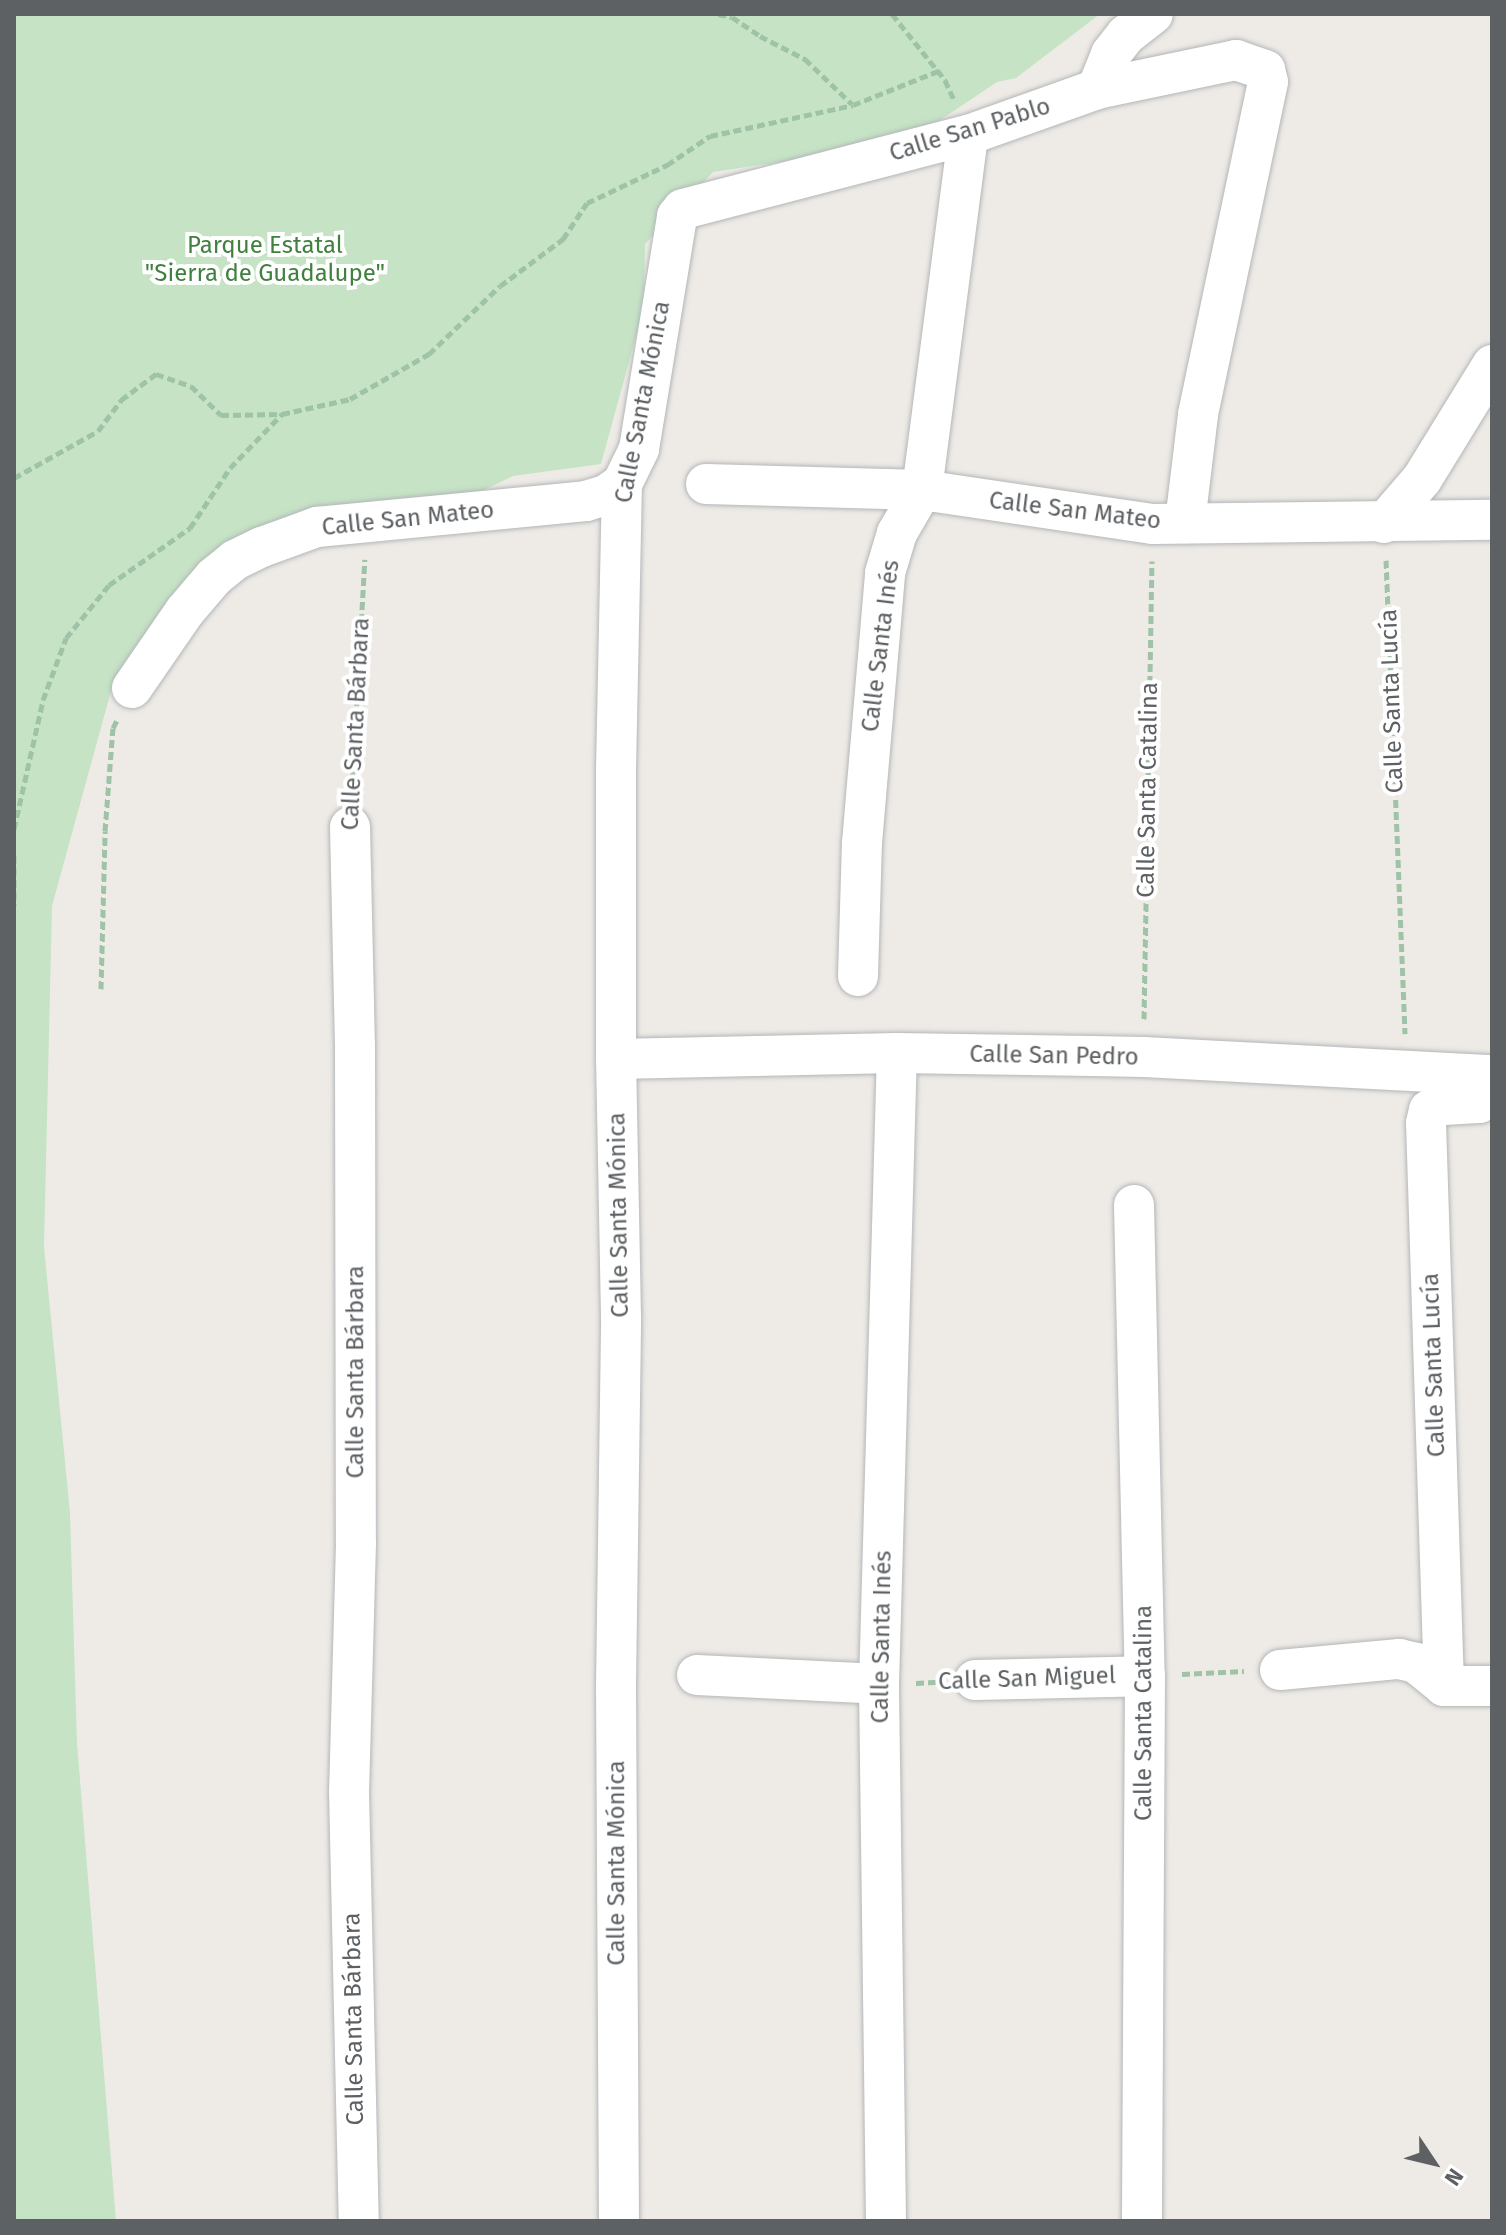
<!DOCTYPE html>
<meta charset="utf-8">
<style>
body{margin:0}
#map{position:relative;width:1506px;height:2235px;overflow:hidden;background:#eeebe6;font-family:"Fira Sans",sans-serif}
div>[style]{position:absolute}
.green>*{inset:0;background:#c6e3c5}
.path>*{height:5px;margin-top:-2.5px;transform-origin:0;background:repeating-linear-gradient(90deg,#9ec3a7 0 8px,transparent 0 12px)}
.roads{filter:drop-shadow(0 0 2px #b3b6b9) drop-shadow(0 0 2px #b3b6b9)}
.minor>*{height:40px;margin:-20px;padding:0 20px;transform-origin:20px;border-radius:20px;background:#fff}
span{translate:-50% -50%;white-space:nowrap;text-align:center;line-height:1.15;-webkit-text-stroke:8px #fff;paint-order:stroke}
.street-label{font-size:24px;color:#5d6164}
.park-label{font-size:24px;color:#40813f}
.frame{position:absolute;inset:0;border:16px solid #5d6164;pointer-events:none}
.north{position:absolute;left:1394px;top:2123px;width:80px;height:80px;-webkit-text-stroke:6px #fff;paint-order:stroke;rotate:125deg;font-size:22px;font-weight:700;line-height:32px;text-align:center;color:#5d6164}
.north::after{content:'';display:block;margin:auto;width:28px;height:36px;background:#5d6164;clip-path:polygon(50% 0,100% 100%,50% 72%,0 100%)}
</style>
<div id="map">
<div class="green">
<i style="clip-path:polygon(14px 14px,1100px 14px,1016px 78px,997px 82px,906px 143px,713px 172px,645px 244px,644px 307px,601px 464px,513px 476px,447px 508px,257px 536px,113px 684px,52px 906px,44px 1247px,70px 1513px,77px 1743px,116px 2221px,14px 2221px)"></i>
</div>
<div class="path">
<i style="left:718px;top:14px;width:14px;rotate:12deg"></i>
<i style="left:732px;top:17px;width:34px;rotate:34deg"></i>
<i style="left:760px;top:36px;width:51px;rotate:27.1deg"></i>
<i style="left:805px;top:59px;width:65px;rotate:43.8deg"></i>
<i style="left:892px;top:14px;width:85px;rotate:51.2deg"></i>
<i style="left:945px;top:80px;width:22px;rotate:66deg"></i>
<i style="left:14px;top:478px;width:96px;rotate:-29.2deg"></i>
<i style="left:98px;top:431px;width:39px;rotate:-53deg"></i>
<i style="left:121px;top:400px;width:44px;rotate:-36.6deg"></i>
<i style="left:156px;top:374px;width:37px;rotate:19deg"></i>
<i style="left:191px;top:386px;width:42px;rotate:44deg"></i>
<i style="left:221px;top:415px;width:61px;rotate:-0.9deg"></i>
<i style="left:282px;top:414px;width:70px;rotate:-12.4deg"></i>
<i style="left:350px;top:399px;width:91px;rotate:-29.7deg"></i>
<i style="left:429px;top:354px;width:98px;rotate:-43.8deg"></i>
<i style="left:500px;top:286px;width:79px;rotate:-36.7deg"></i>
<i style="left:563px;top:239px;width:43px;rotate:-56.3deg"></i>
<i style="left:587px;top:203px;width:89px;rotate:-25.4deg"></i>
<i style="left:667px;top:165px;width:52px;rotate:-34deg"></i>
<i style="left:710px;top:136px;width:146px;rotate:-12.2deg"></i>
<i style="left:853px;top:105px;width:92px;rotate:-21.8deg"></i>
<i style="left:1386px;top:560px;width:474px;rotate:87.7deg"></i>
<i style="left:352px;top:789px;width:230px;rotate:-86.8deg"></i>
<i style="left:14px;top:829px;width:132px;rotate:-77.3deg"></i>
<i style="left:43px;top:700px;width:66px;rotate:-69.6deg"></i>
<i style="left:66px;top:638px;width:68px;rotate:-50.9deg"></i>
<i style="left:109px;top:585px;width:99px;rotate:-35.1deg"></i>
<i style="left:190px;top:528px;width:72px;rotate:-56.3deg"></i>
<i style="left:230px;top:468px;width:75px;rotate:-46.1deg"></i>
<i style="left:14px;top:856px;width:50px;rotate:90deg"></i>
<i style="left:101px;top:989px;width:158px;rotate:-88.5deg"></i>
<i style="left:105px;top:831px;width:103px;rotate:-85.6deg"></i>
<i style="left:113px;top:728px;width:9px;rotate:-63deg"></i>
<i style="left:1144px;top:1019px;width:458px;rotate:-89deg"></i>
<i style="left:1182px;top:1674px;width:62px;rotate:-2.8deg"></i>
<i style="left:916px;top:1683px;width:22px;rotate:-3deg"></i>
</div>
<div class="roads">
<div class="minor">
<i style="left:1097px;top:89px;width:38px;rotate:-68deg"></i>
<i style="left:1111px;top:54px;width:24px;rotate:-52deg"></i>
<i style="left:1126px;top:35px;width:34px;rotate:-38deg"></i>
<i style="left:706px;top:484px;width:216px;rotate:1.6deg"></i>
<i style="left:922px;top:490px;width:233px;rotate:8.4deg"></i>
<i style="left:1153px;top:524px;width:339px;rotate:-0.7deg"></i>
<i style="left:1384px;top:523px;width:58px;rotate:-49.2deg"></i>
<i style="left:1422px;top:479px;width:134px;rotate:-58.4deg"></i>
<i style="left:132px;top:688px;width:93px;rotate:-55.5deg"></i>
<i style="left:185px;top:611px;width:45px;rotate:-49.5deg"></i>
<i style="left:214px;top:577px;width:27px;rotate:-39deg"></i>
<i style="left:235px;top:560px;width:30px;rotate:-26deg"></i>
<i style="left:262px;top:547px;width:59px;rotate:-20deg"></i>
<i style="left:317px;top:527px;width:270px;rotate:-5.5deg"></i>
<i style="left:586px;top:501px;width:21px;rotate:-17deg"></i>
<i style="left:606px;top:495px;width:19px;rotate:-35deg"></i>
<i style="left:350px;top:827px;width:219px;rotate:88.7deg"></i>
<i style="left:355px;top:1046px;width:497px;rotate:89.9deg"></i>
<i style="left:356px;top:1543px;width:248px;rotate:91.6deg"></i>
<i style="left:349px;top:1791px;width:430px;rotate:88.7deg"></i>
<i style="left:858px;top:976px;width:133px;rotate:-88.3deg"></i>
<i style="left:862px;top:843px;width:271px;rotate:-85.1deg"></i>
<i style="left:885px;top:573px;width:42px;rotate:-73.3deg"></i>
<i style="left:897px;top:533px;width:50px;rotate:-59.8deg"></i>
<i style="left:922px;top:490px;width:358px;rotate:-82.6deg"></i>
<i style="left:616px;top:1059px;width:281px;rotate:-1.2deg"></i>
<i style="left:897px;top:1053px;width:247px;rotate:0.9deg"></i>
<i style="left:1144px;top:1057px;width:348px;rotate:3deg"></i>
<i style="left:1134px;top:1205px;width:471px;rotate:88.7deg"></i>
<i style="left:1145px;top:1676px;width:545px;rotate:90.32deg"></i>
<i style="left:1280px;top:1670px;width:120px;rotate:-5.3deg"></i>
<i style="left:1399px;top:1659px;width:17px;rotate:13deg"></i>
<i style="left:1416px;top:1663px;width:36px;rotate:39deg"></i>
<i style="left:1444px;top:1686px;width:48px"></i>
<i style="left:697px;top:1675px;width:182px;rotate:2.8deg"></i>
<i style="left:975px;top:1680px;width:170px;rotate:-1.3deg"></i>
<i style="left:1444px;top:1686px;width:563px;rotate:-91.83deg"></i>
<i style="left:1426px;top:1123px;width:13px;rotate:-77deg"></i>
<i style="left:1429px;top:1110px;width:15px;rotate:-20deg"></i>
<i style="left:1443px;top:1105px;width:36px;rotate:-3deg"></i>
<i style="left:1479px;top:1103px;width:15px;rotate:-32deg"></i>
<i style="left:619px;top:2221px;width:535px;rotate:-90.32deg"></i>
<i style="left:616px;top:1686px;width:369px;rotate:-89.2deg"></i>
<i style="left:621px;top:1317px;width:258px;rotate:-91.1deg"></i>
<i style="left:616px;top:1059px;width:290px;rotate:-90deg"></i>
<i style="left:616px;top:769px;width:285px;rotate:-88.8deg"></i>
<i style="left:622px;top:484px;width:39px;rotate:-64deg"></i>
<i style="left:639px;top:449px;width:236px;rotate:-80.7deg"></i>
<i style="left:677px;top:216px;width:9px;rotate:-49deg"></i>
<i style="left:683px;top:209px;width:294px;rotate:-14.6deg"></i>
<i style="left:968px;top:135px;width:137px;rotate:-19.6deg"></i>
<i style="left:1097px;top:89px;width:142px;rotate:-11.8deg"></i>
<i style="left:1236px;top:60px;width:31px;rotate:19deg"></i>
<i style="left:1265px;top:70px;width:12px;rotate:76deg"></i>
<i style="left:1268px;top:82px;width:340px;rotate:101.9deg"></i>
<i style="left:1198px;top:415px;width:109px;rotate:96.9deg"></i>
<i style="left:886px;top:2221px;width:537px;rotate:-90.75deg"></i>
<i style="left:879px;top:1684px;width:631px;rotate:-88.37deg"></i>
</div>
</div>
<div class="street-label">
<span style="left:970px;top:130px;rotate:-17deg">Calle San Pablo</span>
<span style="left:643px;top:402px;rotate:-79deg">Calle Santa Mónica</span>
<span style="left:1075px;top:511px;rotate:7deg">Calle San Mateo</span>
<span style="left:408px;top:519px;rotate:-6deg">Calle San Mateo</span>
<span style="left:881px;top:646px;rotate:-83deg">Calle Santa Inés</span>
<span style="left:1392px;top:701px;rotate:-92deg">Calle Santa Lucía</span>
<span style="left:356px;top:724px;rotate:-87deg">Calle Santa Bárbara</span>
<span style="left:1148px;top:790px;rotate:-89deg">Calle Santa Catalina</span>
<span style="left:1054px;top:1056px;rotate:1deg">Calle San Pedro</span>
<span style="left:619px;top:1215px;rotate:-91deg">Calle Santa Mónica</span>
<span style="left:1434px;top:1365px;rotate:-92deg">Calle Santa Lucía</span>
<span style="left:356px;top:1372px;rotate:-90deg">Calle Santa Bárbara</span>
<span style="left:882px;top:1637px;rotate:-89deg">Calle Santa Inés</span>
<span style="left:1027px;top:1679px;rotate:-2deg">Calle San Miguel</span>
<span style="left:1144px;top:1713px;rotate:-90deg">Calle Santa Catalina</span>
<span style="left:617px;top:1863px;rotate:-90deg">Calle Santa Mónica</span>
<span style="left:354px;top:2019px;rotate:-91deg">Calle Santa Bárbara</span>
</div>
<div class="park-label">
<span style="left:265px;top:260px">Parque Estatal<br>"Sierra de Guadalupe"</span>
</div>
<div class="frame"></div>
<div class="north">N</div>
</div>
